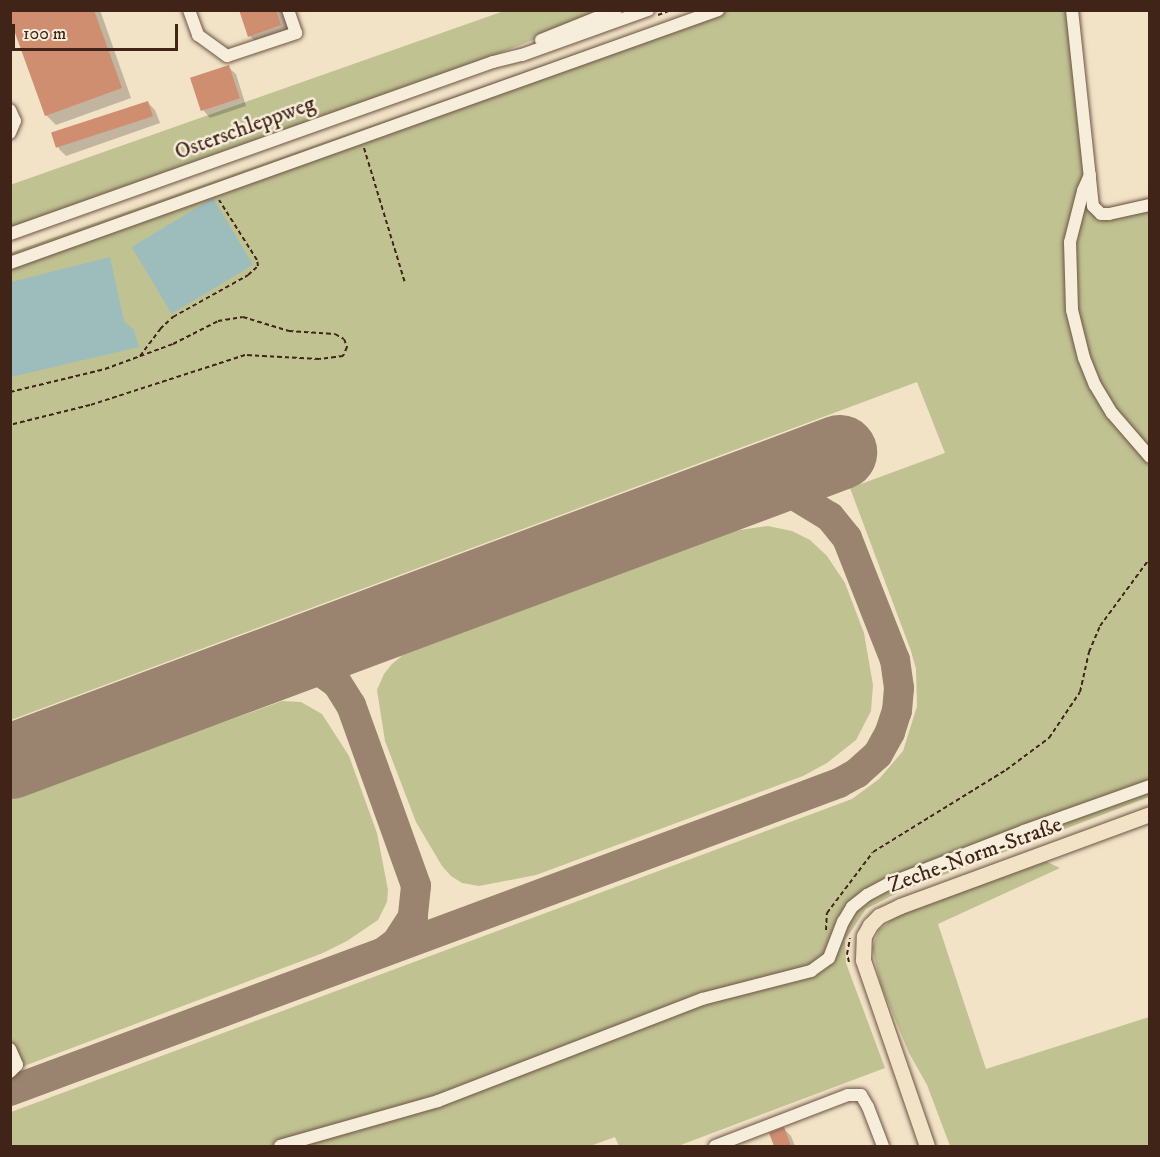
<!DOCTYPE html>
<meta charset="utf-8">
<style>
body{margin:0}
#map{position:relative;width:1160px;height:1157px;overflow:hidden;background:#f2e3c7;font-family:"IM FELL DW Pica",serif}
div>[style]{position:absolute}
.green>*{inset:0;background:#c0c292}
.water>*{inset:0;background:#9dbdbd;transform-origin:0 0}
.shadow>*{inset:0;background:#0003}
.taxiway>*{height:30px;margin:-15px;padding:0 15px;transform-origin:15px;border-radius:15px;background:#9a8470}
.runway>*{height:75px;margin:-37.5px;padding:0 37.5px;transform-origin:37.5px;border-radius:37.5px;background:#9a8470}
.building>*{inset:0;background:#cf8e70;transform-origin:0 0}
.path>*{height:2px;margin-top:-1px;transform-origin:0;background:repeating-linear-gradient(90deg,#412418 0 4.5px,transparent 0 7.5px)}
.roads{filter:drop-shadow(0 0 2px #6d5444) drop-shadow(0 0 2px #6d5444)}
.minor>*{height:12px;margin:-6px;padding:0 6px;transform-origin:6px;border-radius:6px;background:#f7eddb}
.major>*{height:15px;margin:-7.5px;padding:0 7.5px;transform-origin:7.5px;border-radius:7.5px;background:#f2e3c7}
span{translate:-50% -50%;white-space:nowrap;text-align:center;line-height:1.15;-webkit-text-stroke:5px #f7eddb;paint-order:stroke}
.street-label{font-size:22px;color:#412418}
.frame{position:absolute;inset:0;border:12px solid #412418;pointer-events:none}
.scale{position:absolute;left:12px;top:24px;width:166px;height:27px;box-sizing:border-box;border:3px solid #412418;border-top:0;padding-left:8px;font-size:18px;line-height:21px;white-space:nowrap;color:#412418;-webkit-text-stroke:4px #f7eddb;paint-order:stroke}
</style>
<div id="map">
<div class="green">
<i style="clip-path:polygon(504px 11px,608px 11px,469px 65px,11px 228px,10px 185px)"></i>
<i style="clip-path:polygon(697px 11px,1076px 11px,1100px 209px,1149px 198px,1149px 797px,901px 891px,866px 909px,845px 940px,846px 963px,885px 1068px,678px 1146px,619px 1146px,615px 1137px,590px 1146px,11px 1146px,11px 1112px,852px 799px,879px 779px,903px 751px,917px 706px,916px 669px,911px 651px,850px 488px,945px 453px,917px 382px,11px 720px,10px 253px)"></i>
<i style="clip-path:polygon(768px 526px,792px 531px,810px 540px,827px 556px,845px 583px,864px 633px,873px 685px,871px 711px,856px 740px,827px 763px,803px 776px,536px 875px,479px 886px,462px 883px,451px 876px,442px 866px,416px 822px,385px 741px,377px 690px,384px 674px,392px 664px,403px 655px,733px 531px)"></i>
<i style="clip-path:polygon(282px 701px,301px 702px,322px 714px,349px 756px,377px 833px,388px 890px,387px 902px,378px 920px,347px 941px,323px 953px,11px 1071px,11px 799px)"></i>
<i style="clip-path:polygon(1045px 861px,1060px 868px,938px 924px,986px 1069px,1149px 1017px,1149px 1146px,950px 1146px,927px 1085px,909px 1053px,881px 985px,872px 948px,879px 930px,895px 917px)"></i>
</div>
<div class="water">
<i style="left:213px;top:198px;width:78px;height:95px;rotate:59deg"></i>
<i style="clip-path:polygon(110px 257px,124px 321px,134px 330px,139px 347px,11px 377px,11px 282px)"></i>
</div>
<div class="shadow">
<i style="clip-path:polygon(10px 10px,100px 10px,131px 98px,56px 125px,46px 115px)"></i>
<i style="clip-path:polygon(241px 10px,282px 10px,291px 35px,260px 46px,250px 36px)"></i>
<i style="clip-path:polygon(228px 67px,236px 74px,246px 106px,210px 118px,203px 110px,191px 79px)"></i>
<i style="clip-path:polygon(148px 103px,155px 110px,160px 123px,66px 156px,59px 149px,54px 136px)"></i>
<i style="clip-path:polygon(784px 1129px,791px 1136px,795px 1146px,775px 1146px,771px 1134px)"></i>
</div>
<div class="taxiway">
<i style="left:254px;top:670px;width:35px;rotate:-13deg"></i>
<i style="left:288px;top:662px;width:29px;rotate:12deg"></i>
<i style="left:316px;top:668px;width:26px;rotate:36deg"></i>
<i style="left:337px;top:683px;width:26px;rotate:58deg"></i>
<i style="left:351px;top:705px;width:192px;rotate:70.2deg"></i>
<i style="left:416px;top:886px;width:31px;rotate:96deg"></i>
<i style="left:413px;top:917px;width:30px;rotate:123deg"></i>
<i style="left:397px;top:942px;width:15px;rotate:143deg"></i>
<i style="left:10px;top:1091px;width:884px;rotate:-20.38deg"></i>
<i style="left:839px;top:783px;width:21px;rotate:-29deg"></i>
<i style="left:857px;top:773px;width:28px;rotate:-42deg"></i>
<i style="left:878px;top:754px;width:25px;rotate:-61deg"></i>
<i style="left:890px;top:732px;width:22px;rotate:-72deg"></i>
<i style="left:897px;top:711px;width:23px;rotate:-85deg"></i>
<i style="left:899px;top:688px;width:28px;rotate:-98deg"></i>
<i style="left:895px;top:660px;width:131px;rotate:-111.5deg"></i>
<i style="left:847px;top:538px;width:27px;rotate:-129deg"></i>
<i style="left:830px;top:517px;width:42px;rotate:-148.6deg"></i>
<i style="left:794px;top:495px;width:41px;rotate:-171.7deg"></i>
<i style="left:753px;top:489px;width:27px;rotate:170deg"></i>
</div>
<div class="runway">
<i style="left:10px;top:761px;width:885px;rotate:-20.44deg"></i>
</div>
<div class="building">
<i style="clip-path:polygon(10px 10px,94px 10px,122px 88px,45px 116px,10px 19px)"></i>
<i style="clip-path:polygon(239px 10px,276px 10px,281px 25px,248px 37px)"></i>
<i style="left:229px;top:65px;width:35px;height:41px;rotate:72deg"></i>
<i style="left:148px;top:101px;width:16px;height:102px;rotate:72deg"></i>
<i style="clip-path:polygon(784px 1127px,791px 1146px,774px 1146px,769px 1133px)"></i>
</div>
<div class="path">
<i style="left:658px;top:15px;width:14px;rotate:-21deg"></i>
<i style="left:364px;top:148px;width:141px;rotate:73.1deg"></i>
<i style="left:140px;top:356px;width:34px;rotate:-53deg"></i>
<i style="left:160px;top:329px;width:18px;rotate:-43deg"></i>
<i style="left:173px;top:317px;width:86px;rotate:-29.2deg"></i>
<i style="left:248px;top:275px;width:13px;rotate:-42deg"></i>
<i style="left:258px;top:266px;width:6px;rotate:-99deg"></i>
<i style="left:257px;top:260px;width:71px;rotate:-122.3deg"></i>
<i style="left:10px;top:392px;width:98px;rotate:-13.6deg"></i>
<i style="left:105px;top:369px;width:72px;rotate:-20.2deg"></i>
<i style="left:173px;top:344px;width:51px;rotate:-27.1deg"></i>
<i style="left:218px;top:321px;width:25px;rotate:-9deg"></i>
<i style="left:243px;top:317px;width:48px;rotate:16.9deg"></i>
<i style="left:289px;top:331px;width:46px;rotate:3.7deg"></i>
<i style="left:335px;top:334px;width:10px;rotate:29deg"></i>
<i style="left:344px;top:339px;width:9px;rotate:69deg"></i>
<i style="left:347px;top:347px;width:10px;rotate:114deg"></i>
<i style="left:343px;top:356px;width:24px;rotate:173deg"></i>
<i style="left:319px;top:359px;width:74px;rotate:-176.9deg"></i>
<i style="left:245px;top:355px;width:163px;rotate:162.1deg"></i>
<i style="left:90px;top:405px;width:82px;rotate:166deg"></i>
<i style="left:826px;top:930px;width:17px;rotate:-87deg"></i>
<i style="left:827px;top:913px;width:76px;rotate:-53deg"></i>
<i style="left:873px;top:852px;width:156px;rotate:-31.7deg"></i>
<i style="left:1006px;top:770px;width:54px;rotate:-36.7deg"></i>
<i style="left:1049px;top:738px;width:55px;rotate:-56deg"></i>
<i style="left:1080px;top:692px;width:41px;rotate:-77.3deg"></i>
<i style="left:1089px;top:652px;width:28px;rotate:-67deg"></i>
<i style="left:1100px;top:626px;width:84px;rotate:-53.7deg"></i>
<i style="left:849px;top:962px;width:8px;rotate:-104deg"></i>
<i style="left:847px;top:954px;width:16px;rotate:-79deg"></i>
</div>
<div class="roads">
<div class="minor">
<i style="left:189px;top:10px;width:27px;rotate:70deg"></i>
<i style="left:198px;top:35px;width:36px;rotate:36deg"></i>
<i style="left:227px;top:56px;width:73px;rotate:-18.4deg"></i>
<i style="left:296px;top:33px;width:24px;rotate:-109deg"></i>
<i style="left:1072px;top:10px;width:197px;rotate:83.9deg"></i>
<i style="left:1093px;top:206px;width:11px;rotate:45deg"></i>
<i style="left:1101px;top:214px;width:8px"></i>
<i style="left:1109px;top:214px;width:42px;rotate:-12.4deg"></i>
<i style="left:541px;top:40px;width:81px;rotate:-21.8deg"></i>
<i style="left:10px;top:110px;width:12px;rotate:66deg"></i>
<i style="left:15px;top:121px;width:13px;rotate:113deg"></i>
<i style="left:1090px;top:175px;width:17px;rotate:114deg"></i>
<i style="left:1083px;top:191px;width:53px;rotate:104.3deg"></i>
<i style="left:1070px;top:242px;width:68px;rotate:88.3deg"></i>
<i style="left:1072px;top:310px;width:49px;rotate:76deg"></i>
<i style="left:1084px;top:358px;width:29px;rotate:68deg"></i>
<i style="left:1095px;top:385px;width:33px;rotate:59deg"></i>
<i style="left:1112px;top:413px;width:58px;rotate:49.2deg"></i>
<i style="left:10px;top:234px;width:513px;rotate:-19.6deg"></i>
<i style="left:493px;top:62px;width:30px;rotate:-14deg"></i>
<i style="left:522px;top:55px;width:134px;rotate:-19.7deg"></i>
<i style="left:10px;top:263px;width:752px;rotate:-19.66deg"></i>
<i style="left:10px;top:1049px;width:17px;rotate:66deg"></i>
<i style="left:17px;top:1065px;width:10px;rotate:135deg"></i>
<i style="left:280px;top:1146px;width:164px;rotate:-15.9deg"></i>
<i style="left:438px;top:1101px;width:283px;rotate:-21.1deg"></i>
<i style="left:702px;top:999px;width:113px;rotate:-14.4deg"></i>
<i style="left:811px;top:971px;width:22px;rotate:-36deg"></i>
<i style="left:829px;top:958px;width:39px;rotate:-69deg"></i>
<i style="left:843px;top:922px;width:17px;rotate:-59deg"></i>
<i style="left:852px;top:907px;width:19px;rotate:-39deg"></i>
<i style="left:867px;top:895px;width:24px;rotate:-28deg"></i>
<i style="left:888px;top:884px;width:146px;rotate:-21.3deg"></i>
<i style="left:1024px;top:831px;width:134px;rotate:-19.7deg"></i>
<i style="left:715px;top:1146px;width:142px;rotate:-21deg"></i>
<i style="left:848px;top:1095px;width:13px"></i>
<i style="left:861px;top:1095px;width:14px;rotate:60deg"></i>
<i style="left:868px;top:1107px;width:42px;rotate:69deg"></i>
</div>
<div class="major">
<i style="left:927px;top:1146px;width:197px;rotate:-109deg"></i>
<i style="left:863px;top:960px;width:24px;rotate:-88deg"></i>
<i style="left:864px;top:936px;width:13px;rotate:-61deg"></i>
<i style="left:870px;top:925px;width:13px;rotate:-45deg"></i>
<i style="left:879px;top:916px;width:23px;rotate:-25deg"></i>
<i style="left:900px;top:906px;width:266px;rotate:-20.2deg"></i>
</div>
</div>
<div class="street-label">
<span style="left:245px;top:128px;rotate:-20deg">Osterschleppweg</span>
<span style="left:975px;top:855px;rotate:-20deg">Zeche-Norm-Straße</span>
</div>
<div class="frame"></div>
<div class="scale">100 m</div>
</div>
